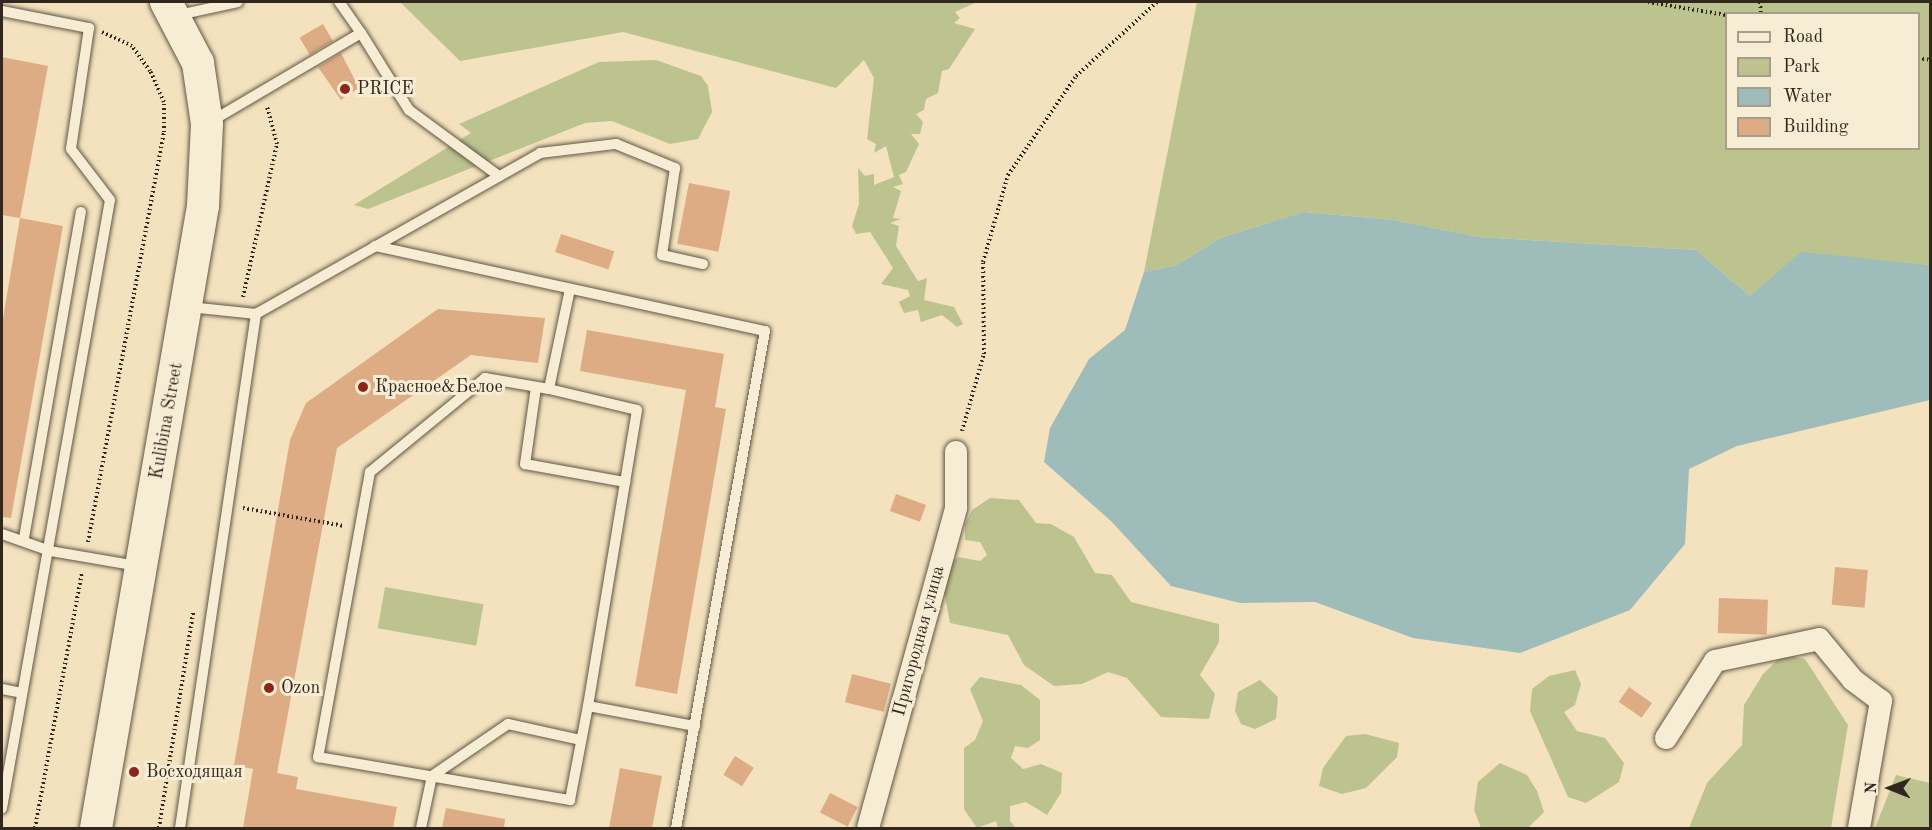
<!DOCTYPE html>
<meta charset="utf-8">
<style>
body{margin:0}
#map{position:relative;width:1932px;height:830px;overflow:hidden;background:#f3e2bd;font-family:"Old Standard TT",serif}
div>[style]{position:absolute}
.green>*{inset:0;background:#bdc38f;transform-origin:0 0}
.water>*{inset:0;background:#9ebcba}
.building>*{inset:0;background:#ddac84;transform-origin:0 0}
.path>*{height:4px;margin-top:-2px;transform-origin:0;background:repeating-linear-gradient(90deg,#32271f 0 1.5px,transparent 0 4.5px)}
.roads{filter:drop-shadow(0 0 2px #625646) drop-shadow(0 0 2px #625646)}
.lane>*{height:10px;margin:-5px;padding:0 5px;transform-origin:5px;border-radius:5px;background:#f7ecd4}
.street>*{height:22px;margin:-11px;padding:0 11px;transform-origin:11px;border-radius:11px;background:#f7ecd4}
.secondary>*{height:32px;margin:-16px;padding:0 16px;transform-origin:16px;border-radius:16px;background:#f7ecd4}
.dots>*{width:16px;height:16px;translate:-50% -50%;box-sizing:border-box;border:3px solid #f7ecd4;border-radius:50%}
span{translate:-50% -50%;white-space:nowrap;text-align:center;line-height:1.15;-webkit-text-stroke:6px #f7ecd4;paint-order:stroke}
.poi-label{font-size:18px;color:#32271f}
.left{translate:0 -50%;text-align:left}
.street-label{font-size:18px;color:#32271f}
.frame{position:absolute;inset:0;border:3px solid #32271f;pointer-events:none}
.legend{position:absolute;left:1725px;top:12px;width:195px;height:138px;box-sizing:border-box;background:#f7ecd4;border:2px solid #a89d8c;margin:0;padding:8px 10px;list-style:none;font-size:18px;color:#32271f}
.legend li{display:flex;align-items:center;gap:12px;height:30px}
.legend b{width:30px;border:2px solid #a89d8c}
.north{position:absolute;left:1860px;top:758px;width:60px;height:60px;-webkit-text-stroke:4px #f7ecd4;paint-order:stroke;rotate:271deg;font-size:16px;font-weight:700;line-height:24px;text-align:center;color:#32271f}
.north::after{content:'';display:block;margin:auto;width:21px;height:27px;background:#32271f;clip-path:polygon(50% 0,100% 100%,50% 72%,0 100%)}
</style>
<div id="map">
<div class="green">
<i style="clip-path:polygon(400px 2px,977px 2px,955px 12px,960px 18px,954px 23px,975px 29px,949px 69px,942px 71px,938px 93px,926px 99px,924px 110px,916px 114px,923px 122px,920px 134px,911px 134px,919px 144px,906px 172px,899px 175px,903px 184px,893px 187px,901px 191px,893px 218px,901px 219px,890px 223px,899px 226px,896px 246px,918px 281px,927px 278px,924px 300px,954px 307px,963px 324px,957px 327px,942px 315px,921px 322px,918px 310px,904px 313px,899px 302px,910px 296px,908px 290px,881px 284px,893px 268px,870px 232px,856px 234px,852px 226px,859px 204px,858px 168px,865px 176px,874px 174px,874px 185px,894px 177px,886px 146px,874px 153px,876px 144px,867px 139px,874px 78px,864px 60px,836px 88px,623px 32px,460px 61px)"></i>
<i style="clip-path:polygon(evenodd,1197px 2px,1930px 2px,1930px 265px,1801px 253px,1750px 296px,1696px 250px,1479px 237px,1394px 220px,1305px 212px,1220px 238px,1177px 265px,1144px 272px,1197px 2px,1726px 14px,1918px 14px,1918px 148px,1726px 148px,1726px 14px)"></i>
<i style="clip-path:polygon(656px 60px,701px 76px,708px 86px,712px 112px,698px 139px,670px 144px,612px 121px,585px 123px,368px 209px,354px 205px,471px 133px,459px 124px,599px 62px)"></i>
<i style="clip-path:polygon(990px 498px,1019px 500px,1036px 523px,1051px 524px,1074px 537px,1095px 573px,1112px 575px,1131px 602px,1219px 624px,1219px 642px,1200px 675px,1215px 694px,1209px 719px,1161px 717px,1127px 678px,1108px 672px,1082px 684px,1054px 686px,1024px 665px,1008px 635px,950px 623px,943px 586px,949px 565px,958px 557px,980px 561px,987px 555px,980px 542px,965px 540px,965px 524px,972px 510px)"></i>
<i style="left:385px;top:587px;width:100px;height:42px;rotate:10deg"></i>
<i style="clip-path:polygon(1783px 655px,1805px 659px,1848px 725px,1831px 828px,1689px 828px,1707px 783px,1742px 745px,1744px 705px,1763px 674px)"></i>
<i style="clip-path:polygon(1575px 670px,1581px 684px,1575px 705px,1564px 712px,1577px 731px,1605px 738px,1624px 763px,1619px 782px,1586px 803px,1568px 797px,1530px 711px,1532px 689px,1549px 676px)"></i>
<i style="clip-path:polygon(980px 677px,1021px 685px,1040px 700px,1040px 740px,1028px 748px,1015px 746px,1011px 758px,1023px 769px,1041px 764px,1062px 773px,1061px 793px,1047px 815px,1026px 802px,1010px 806px,1010px 821px,1016px 828px,998px 828px,996px 821px,977px 828px,964px 809px,964px 748px,975px 740px,983px 721px,970px 689px)"></i>
<i style="clip-path:polygon(1260px 680px,1278px 697px,1276px 719px,1255px 729px,1241px 724px,1235px 711px,1238px 692px)"></i>
<i style="clip-path:polygon(1365px 734px,1399px 743px,1397px 757px,1366px 788px,1342px 794px,1319px 786px,1323px 768px,1346px 736px)"></i>
<i style="clip-path:polygon(1500px 763px,1527px 775px,1537px 791px,1544px 812px,1528px 828px,1481px 828px,1474px 810px,1478px 782px)"></i>
<i style="clip-path:polygon(1896px 775px,1930px 783px,1930px 828px,1875px 828px)"></i>
</div>
<div class="water">
<i style="clip-path:polygon(1304px 212px,1394px 220px,1479px 237px,1696px 250px,1750px 296px,1801px 252px,1930px 265px,1930px 400px,1737px 446px,1689px 469px,1685px 544px,1630px 610px,1520px 653px,1413px 638px,1315px 602px,1240px 603px,1171px 586px,1111px 521px,1044px 462px,1050px 428px,1089px 359px,1125px 330px,1144px 272px,1177px 265px,1220px 238px)"></i>
</div>
<div class="building">
<i style="left:323px;top:24px;width:20px;height:27px;rotate:60deg"></i>
<i style="clip-path:polygon(341px 53px,359px 88px,341px 100px,318px 67px)"></i>
<i style="clip-path:polygon(2px 57px,48px 66px,20px 218px,2px 215px)"></i>
<i style="left:689px;top:183px;width:42px;height:62px;rotate:11deg"></i>
<i style="clip-path:polygon(20px 218px,63px 226px,11px 518px,2px 517px,2px 324px)"></i>
<i style="left:561px;top:234px;width:56px;height:19px;rotate:18deg"></i>
<i style="clip-path:polygon(438px 309px,545px 318px,538px 363px,471px 355px,337px 448px,277px 773px,298px 777px,296px 789px,397px 807px,393px 828px,243px 828px,253px 769px,234px 765px,290px 440px,306px 403px)"></i>
<i style="clip-path:polygon(587px 330px,724px 354px,715px 407px,726px 409px,677px 694px,635px 686px,686px 390px,580px 371px)"></i>
<i style="left:896px;top:494px;width:32px;height:18px;rotate:20deg"></i>
<i style="left:1835px;top:567px;width:33px;height:38px;rotate:5deg"></i>
<i style="left:1719px;top:598px;width:49px;height:35px;rotate:2deg"></i>
<i style="left:852px;top:674px;width:40px;height:29px;rotate:14deg"></i>
<i style="left:1629px;top:687px;width:28px;height:18px;rotate:35deg"></i>
<i style="left:735px;top:756px;width:22px;height:22px;rotate:32deg"></i>
<i style="clip-path:polygon(620px 768px,662px 776px,652px 828px,609px 828px)"></i>
<i style="left:830px;top:793px;width:31px;height:22px;rotate:27deg"></i>
<i style="clip-path:polygon(446px 808px,505px 819px,504px 828px,442px 828px)"></i>
</div>
<div class="path">
<i style="left:1648px;top:2px;width:79px;rotate:9.5deg"></i>
<i style="left:1760px;top:2px;width:12px;rotate:85deg"></i>
<i style="left:1918px;top:58px;width:12px;rotate:9deg"></i>
<i style="left:243px;top:297px;width:157px;rotate:-77.5deg"></i>
<i style="left:277px;top:144px;width:39px;rotate:-105deg"></i>
<i style="left:962px;top:431px;width:80px;rotate:-74.1deg"></i>
<i style="left:984px;top:354px;width:92px;rotate:-90.6deg"></i>
<i style="left:983px;top:262px;width:91px;rotate:-74deg"></i>
<i style="left:1008px;top:175px;width:120px;rotate:-55.5deg"></i>
<i style="left:1076px;top:76px;width:110px;rotate:-42.4deg"></i>
<i style="left:243px;top:508px;width:103px;rotate:10.1deg"></i>
<i style="left:88px;top:542px;width:417px;rotate:-79.5deg"></i>
<i style="left:164px;top:132px;width:30px;rotate:-90deg"></i>
<i style="left:164px;top:102px;width:34px;rotate:-114deg"></i>
<i style="left:150px;top:71px;width:31px;rotate:-126deg"></i>
<i style="left:132px;top:46px;width:33px;rotate:-155deg"></i>
<i style="left:35px;top:828px;width:259px;rotate:-79.6deg"></i>
<i style="left:159px;top:828px;width:218px;rotate:-81deg"></i>
</div>
<div class="roads">
<div class="lane">
<i style="left:2px;top:11px;width:89px;rotate:11.1deg"></i>
<i style="left:89px;top:28px;width:122px;rotate:98.5deg"></i>
<i style="left:71px;top:149px;width:64px;rotate:52.6deg"></i>
<i style="left:110px;top:200px;width:618px;rotate:100.07deg"></i>
<i style="left:178px;top:15px;width:61px;rotate:-12.2deg"></i>
<i style="left:361px;top:33px;width:91px;rotate:58.1deg"></i>
<i style="left:409px;top:110px;width:112px;rotate:36.3deg"></i>
<i style="left:210px;top:122px;width:175px;rotate:-30.5deg"></i>
<i style="left:361px;top:33px;width:38px;rotate:-125deg"></i>
<i style="left:375px;top:246px;width:399px;rotate:12.3deg"></i>
<i style="left:765px;top:331px;width:505px;rotate:100.15deg"></i>
<i style="left:570px;top:289px;width:102px;rotate:101.9deg"></i>
<i style="left:549px;top:389px;width:65px;rotate:-170.2deg"></i>
<i style="left:485px;top:378px;width:149px;rotate:140.7deg"></i>
<i style="left:370px;top:472px;width:290px;rotate:100.3deg"></i>
<i style="left:318px;top:757px;width:256px;rotate:9.7deg"></i>
<i style="left:570px;top:800px;width:96px;rotate:-79.2deg"></i>
<i style="left:588px;top:706px;width:109px;rotate:10.6deg"></i>
<i style="left:256px;top:314px;width:326px;rotate:-29.5deg"></i>
<i style="left:540px;top:153px;width:77px;rotate:-6.8deg"></i>
<i style="left:616px;top:144px;width:64px;rotate:22.1deg"></i>
<i style="left:675px;top:168px;width:88px;rotate:98.5deg"></i>
<i style="left:662px;top:255px;width:42px;rotate:12.4deg"></i>
<i style="left:536px;top:387px;width:78px;rotate:98.1deg"></i>
<i style="left:525px;top:464px;width:102px;rotate:10.2deg"></i>
<i style="left:549px;top:389px;width:90px;rotate:13.4deg"></i>
<i style="left:637px;top:410px;width:300px;rotate:99.4deg"></i>
<i style="left:2px;top:534px;width:51px;rotate:19.5deg"></i>
<i style="left:50px;top:551px;width:89px;rotate:9.7deg"></i>
<i style="left:24px;top:538px;width:331px;rotate:-80.1deg"></i>
<i style="left:2px;top:689px;width:20px;rotate:11deg"></i>
<i style="left:180px;top:828px;width:520px;rotate:-81.59deg"></i>
<i style="left:256px;top:314px;width:67px;rotate:-174deg"></i>
<i style="left:421px;top:828px;width:53px;rotate:-78.1deg"></i>
<i style="left:432px;top:776px;width:92px;rotate:-34.4deg"></i>
<i style="left:508px;top:724px;width:75px;rotate:12.4deg"></i>
</div>
<div class="street">
<i style="left:1666px;top:738px;width:91px;rotate:-57.5deg"></i>
<i style="left:1715px;top:661px;width:106px;rotate:-11.9deg"></i>
<i style="left:1819px;top:639px;width:53px;rotate:50.3deg"></i>
<i style="left:1853px;top:680px;width:35px;rotate:37deg"></i>
<i style="left:1881px;top:701px;width:129px;rotate:99.8deg"></i>
<i style="left:868px;top:828px;width:332px;rotate:-74.6deg"></i>
<i style="left:956px;top:508px;width:56px;rotate:-90deg"></i>
</div>
<div class="secondary">
<i style="left:96px;top:828px;width:631px;rotate:-80.24deg"></i>
<i style="left:203px;top:206px;width:82px;rotate:-87.2deg"></i>
<i style="left:207px;top:124px;width:62px;rotate:-98.4deg"></i>
<i style="left:198px;top:63px;width:69px;rotate:-117.7deg"></i>
</div>
</div>
<div class="dots">
<i style="left:345px;top:89px;background:#8f2418"></i>
<i style="left:363px;top:387px;background:#8f2418"></i>
<i style="left:269px;top:688px;background:#8f2418"></i>
<i style="left:134px;top:772px;background:#8f2418"></i>
</div>
<div class="poi-label">
<span class="left" style="left:357px;top:89px">PRICE</span>
<span class="left" style="left:375px;top:387px">Красное&amp;Белое</span>
<span class="left" style="left:281px;top:688px">Ozon</span>
<span class="left" style="left:146px;top:772px">Восходящая</span>
</div>
<div class="street-label">
<span style="left:167px;top:421px;rotate:-80deg">Kulibina Street</span>
<span style="left:919px;top:641px;rotate:-75deg">Пригородная улица</span>
</div>
<div class="frame"></div>
<ul class="legend">
<li><b style="height:8px;background:#f7ecd4"></b>Road</li>
<li><b style="height:16px;background:#bdc38f"></b>Park</li>
<li><b style="height:16px;background:#9ebcba"></b>Water</li>
<li><b style="height:16px;background:#ddac84"></b>Building</li>
</ul>
<div class="north">N</div>
</div>
